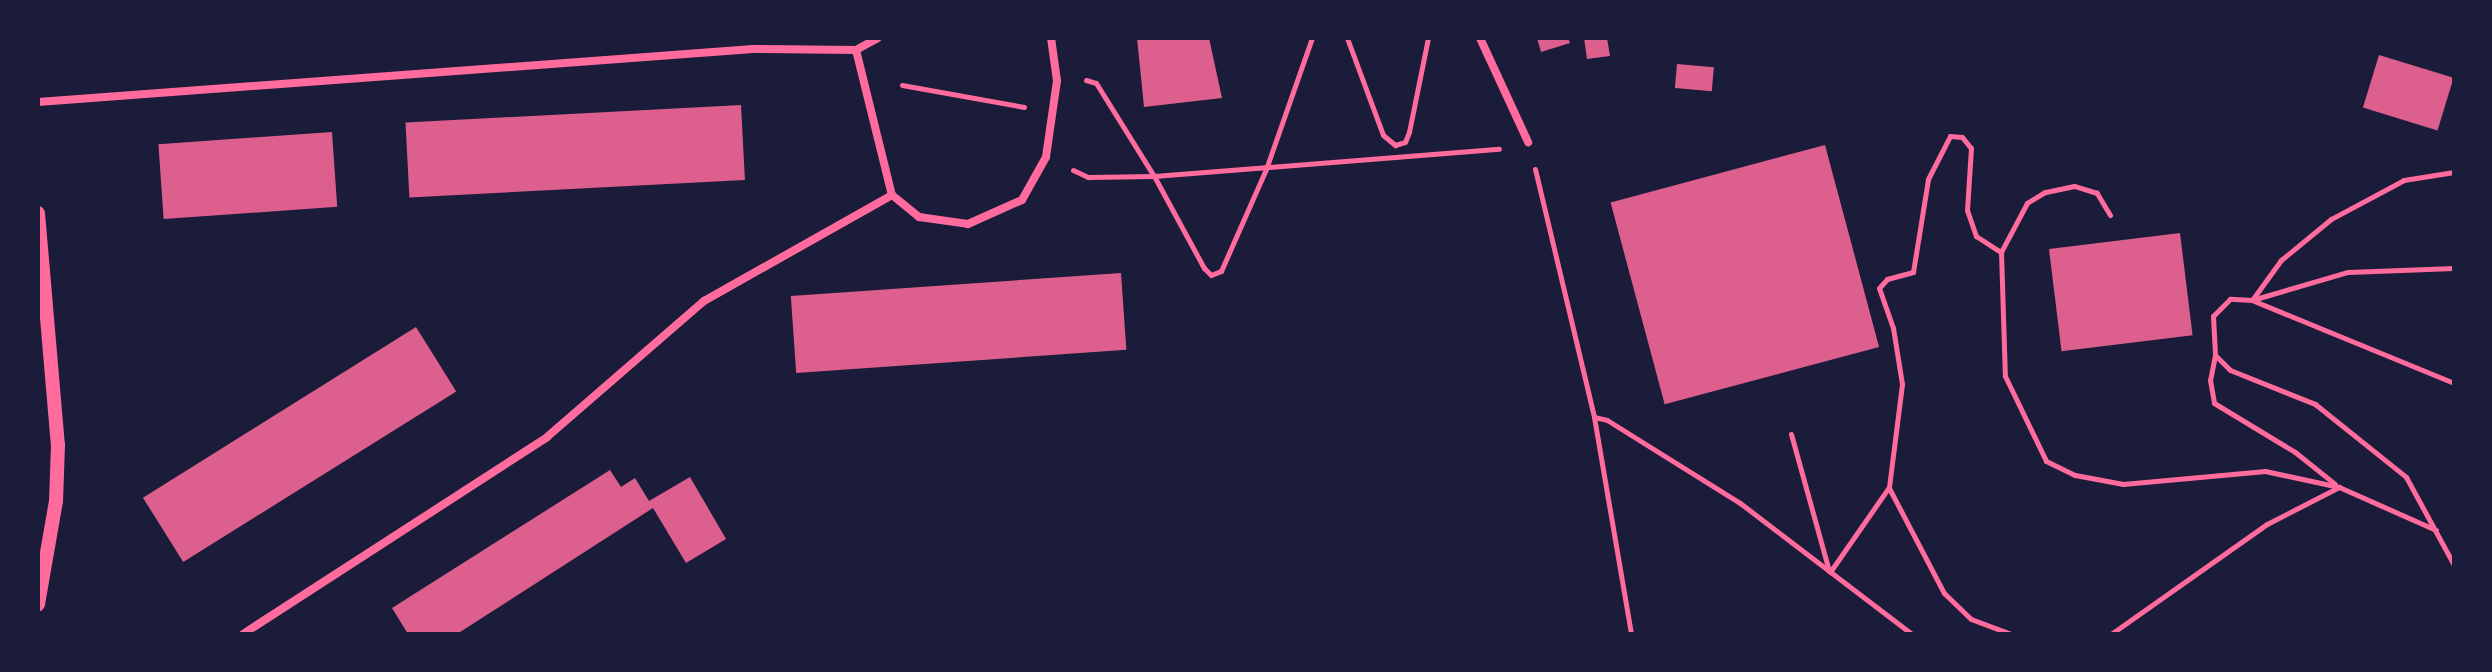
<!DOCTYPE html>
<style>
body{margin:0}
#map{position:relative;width:2492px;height:672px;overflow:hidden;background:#1b1b3a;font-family:Roboto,sans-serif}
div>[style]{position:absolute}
.building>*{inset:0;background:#dd5f8e;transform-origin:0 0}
.path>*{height:5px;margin:-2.5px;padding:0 2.5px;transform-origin:2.5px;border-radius:2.5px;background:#ff6b9d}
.minor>*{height:8px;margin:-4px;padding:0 4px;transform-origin:4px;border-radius:4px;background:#ff6b9d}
.tertiary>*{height:14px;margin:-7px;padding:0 7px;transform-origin:7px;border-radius:7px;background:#ff6b9d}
span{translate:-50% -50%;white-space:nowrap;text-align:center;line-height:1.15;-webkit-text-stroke:8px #1b1b3a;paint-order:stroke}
.frame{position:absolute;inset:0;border:40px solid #1b1b3a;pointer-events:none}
</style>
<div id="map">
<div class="building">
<i style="clip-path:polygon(1137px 38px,1209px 38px,1222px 98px,1144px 107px)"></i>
<i style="clip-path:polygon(1537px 38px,1568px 38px,1570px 43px,1541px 52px)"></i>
<i style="clip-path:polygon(1584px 38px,1607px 38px,1610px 56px,1587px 59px)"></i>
<i style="left:2379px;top:55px;width:78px;height:55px;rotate:17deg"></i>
<i style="left:1677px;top:64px;width:37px;height:24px;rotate:5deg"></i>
<i style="left:741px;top:105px;width:75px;height:336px;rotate:87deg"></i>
<i style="left:332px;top:132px;width:75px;height:174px;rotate:86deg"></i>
<i style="left:1825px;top:145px;width:209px;height:222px;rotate:75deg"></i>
<i style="left:2180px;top:233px;width:103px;height:132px;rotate:83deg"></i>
<i style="left:1121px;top:273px;width:77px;height:331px;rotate:86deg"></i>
<i style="left:416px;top:327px;width:76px;height:322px;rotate:58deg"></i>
<i style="clip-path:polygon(610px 470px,621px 487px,635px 478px,649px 501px,690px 477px,726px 539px,686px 563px,653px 508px,457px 634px,408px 634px,392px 608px)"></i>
</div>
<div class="path">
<i style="left:1347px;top:38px;width:103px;rotate:69.6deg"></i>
<i style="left:1383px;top:135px;width:16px;rotate:40deg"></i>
<i style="left:1395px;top:145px;width:10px;rotate:-17deg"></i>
<i style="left:1405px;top:142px;width:11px;rotate:-68deg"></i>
<i style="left:1409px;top:132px;width:96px;rotate:-78.6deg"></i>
<i style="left:1086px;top:80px;width:10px;rotate:17deg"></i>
<i style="left:1096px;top:83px;width:110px;rotate:58.1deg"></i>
<i style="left:1154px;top:176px;width:346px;rotate:-4.5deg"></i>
<i style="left:902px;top:85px;width:124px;rotate:10.2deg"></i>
<i style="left:1535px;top:169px;width:255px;rotate:76.6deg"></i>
<i style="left:1594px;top:417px;width:220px;rotate:80.3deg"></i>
<i style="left:1073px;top:170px;width:17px;rotate:25deg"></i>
<i style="left:1088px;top:177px;width:66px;rotate:-0.9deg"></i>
<i style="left:1154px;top:176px;width:105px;rotate:61.5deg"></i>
<i style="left:1204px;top:268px;width:10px;rotate:45deg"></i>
<i style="left:1211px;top:275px;width:11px;rotate:-22deg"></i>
<i style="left:1221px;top:271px;width:111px;rotate:-66.2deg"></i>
<i style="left:1266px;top:169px;width:139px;rotate:-70.7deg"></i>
<i style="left:2454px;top:172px;width:51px;rotate:170.9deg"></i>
<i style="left:2404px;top:180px;width:83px;rotate:151.9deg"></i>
<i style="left:2331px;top:219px;width:65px;rotate:140.6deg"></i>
<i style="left:2281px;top:260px;width:49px;rotate:125.9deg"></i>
<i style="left:2252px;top:300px;width:100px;rotate:-16.3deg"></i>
<i style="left:2348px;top:272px;width:106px;rotate:-2.2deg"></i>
<i style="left:2110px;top:215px;width:26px;rotate:-121deg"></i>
<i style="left:2097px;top:193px;width:24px;rotate:-163deg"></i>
<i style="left:2074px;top:186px;width:30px;rotate:168deg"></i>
<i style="left:2045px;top:192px;width:21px;rotate:149deg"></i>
<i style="left:2027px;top:203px;width:55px;rotate:118deg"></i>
<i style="left:2001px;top:252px;width:124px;rotate:88.2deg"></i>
<i style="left:2005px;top:376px;width:94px;rotate:64.2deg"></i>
<i style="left:2046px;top:461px;width:32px;rotate:26deg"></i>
<i style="left:2075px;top:475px;width:49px;rotate:10.6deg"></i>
<i style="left:2123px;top:484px;width:143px;rotate:-5.2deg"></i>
<i style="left:2265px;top:471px;width:76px;rotate:12.2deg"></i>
<i style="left:2215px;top:355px;width:25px;rotate:101deg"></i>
<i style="left:2210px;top:380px;width:23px;rotate:80deg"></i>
<i style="left:2214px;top:403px;width:95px;rotate:31.2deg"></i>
<i style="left:2295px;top:452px;width:51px;rotate:38.7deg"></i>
<i style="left:2454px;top:383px;width:218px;rotate:-157.7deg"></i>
<i style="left:2252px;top:300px;width:22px;rotate:-177deg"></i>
<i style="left:2230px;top:299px;width:24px;rotate:135deg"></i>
<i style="left:2213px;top:316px;width:39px;rotate:87deg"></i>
<i style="left:2215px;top:355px;width:21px;rotate:45deg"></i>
<i style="left:2230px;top:370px;width:92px;rotate:21.8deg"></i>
<i style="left:2315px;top:404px;width:117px;rotate:38.7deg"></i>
<i style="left:2406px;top:477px;width:100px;rotate:61.4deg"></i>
<i style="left:1594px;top:417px;width:13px;rotate:13deg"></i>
<i style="left:1607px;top:420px;width:157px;rotate:32deg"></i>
<i style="left:1740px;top:503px;width:216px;rotate:37.3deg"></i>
<i style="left:1791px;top:434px;width:142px;rotate:74.5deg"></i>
<i style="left:1889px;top:488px;width:119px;rotate:62.4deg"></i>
<i style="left:1944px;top:593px;width:37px;rotate:44deg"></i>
<i style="left:1971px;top:619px;width:43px;rotate:20.6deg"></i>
<i style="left:1830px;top:572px;width:103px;rotate:-55.2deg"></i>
<i style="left:1889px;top:487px;width:104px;rotate:-82.8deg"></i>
<i style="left:1902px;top:384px;width:57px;rotate:-99.1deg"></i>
<i style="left:1893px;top:328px;width:42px;rotate:-109.3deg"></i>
<i style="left:1879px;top:288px;width:12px;rotate:-48deg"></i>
<i style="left:1887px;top:279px;width:27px;rotate:-15deg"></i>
<i style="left:1913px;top:272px;width:94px;rotate:-80.8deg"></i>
<i style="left:1928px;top:179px;width:48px;rotate:-62.9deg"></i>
<i style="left:1950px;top:136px;width:12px;rotate:5deg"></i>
<i style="left:1962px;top:137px;width:14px;rotate:51deg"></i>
<i style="left:1971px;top:148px;width:62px;rotate:93.7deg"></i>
<i style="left:1967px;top:210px;width:28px;rotate:71deg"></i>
<i style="left:1976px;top:236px;width:30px;rotate:33deg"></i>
<i style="left:2111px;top:634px;width:191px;rotate:-35.2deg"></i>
<i style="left:2267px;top:524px;width:81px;rotate:-27.2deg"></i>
<i style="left:2339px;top:487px;width:106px;rotate:23.9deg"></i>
</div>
<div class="minor">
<i style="left:1480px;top:38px;width:115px;rotate:65.2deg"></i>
<i style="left:856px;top:50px;width:149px;rotate:76.1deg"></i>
<i style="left:856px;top:50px;width:25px;rotate:-29deg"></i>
<i style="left:38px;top:102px;width:717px;rotate:-4.24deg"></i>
<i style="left:753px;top:49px;width:103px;rotate:0.6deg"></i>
<i style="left:892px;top:195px;width:35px;rotate:39deg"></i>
<i style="left:919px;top:217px;width:49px;rotate:8.1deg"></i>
<i style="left:968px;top:224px;width:59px;rotate:-24deg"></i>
<i style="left:1022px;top:200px;width:49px;rotate:-60.8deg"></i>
<i style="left:1046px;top:157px;width:77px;rotate:-81.8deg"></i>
<i style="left:1057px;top:81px;width:43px;rotate:-97.9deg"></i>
<i style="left:243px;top:634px;width:362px;rotate:-32.9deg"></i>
<i style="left:547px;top:437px;width:208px;rotate:-40.9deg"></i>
<i style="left:704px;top:301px;width:216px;rotate:-29.4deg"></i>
</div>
<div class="tertiary">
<i style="left:38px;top:213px;width:233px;rotate:85.1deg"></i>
<i style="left:58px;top:445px;width:56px;rotate:92deg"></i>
<i style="left:56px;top:501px;width:105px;rotate:99.9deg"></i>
</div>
<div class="frame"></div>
</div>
